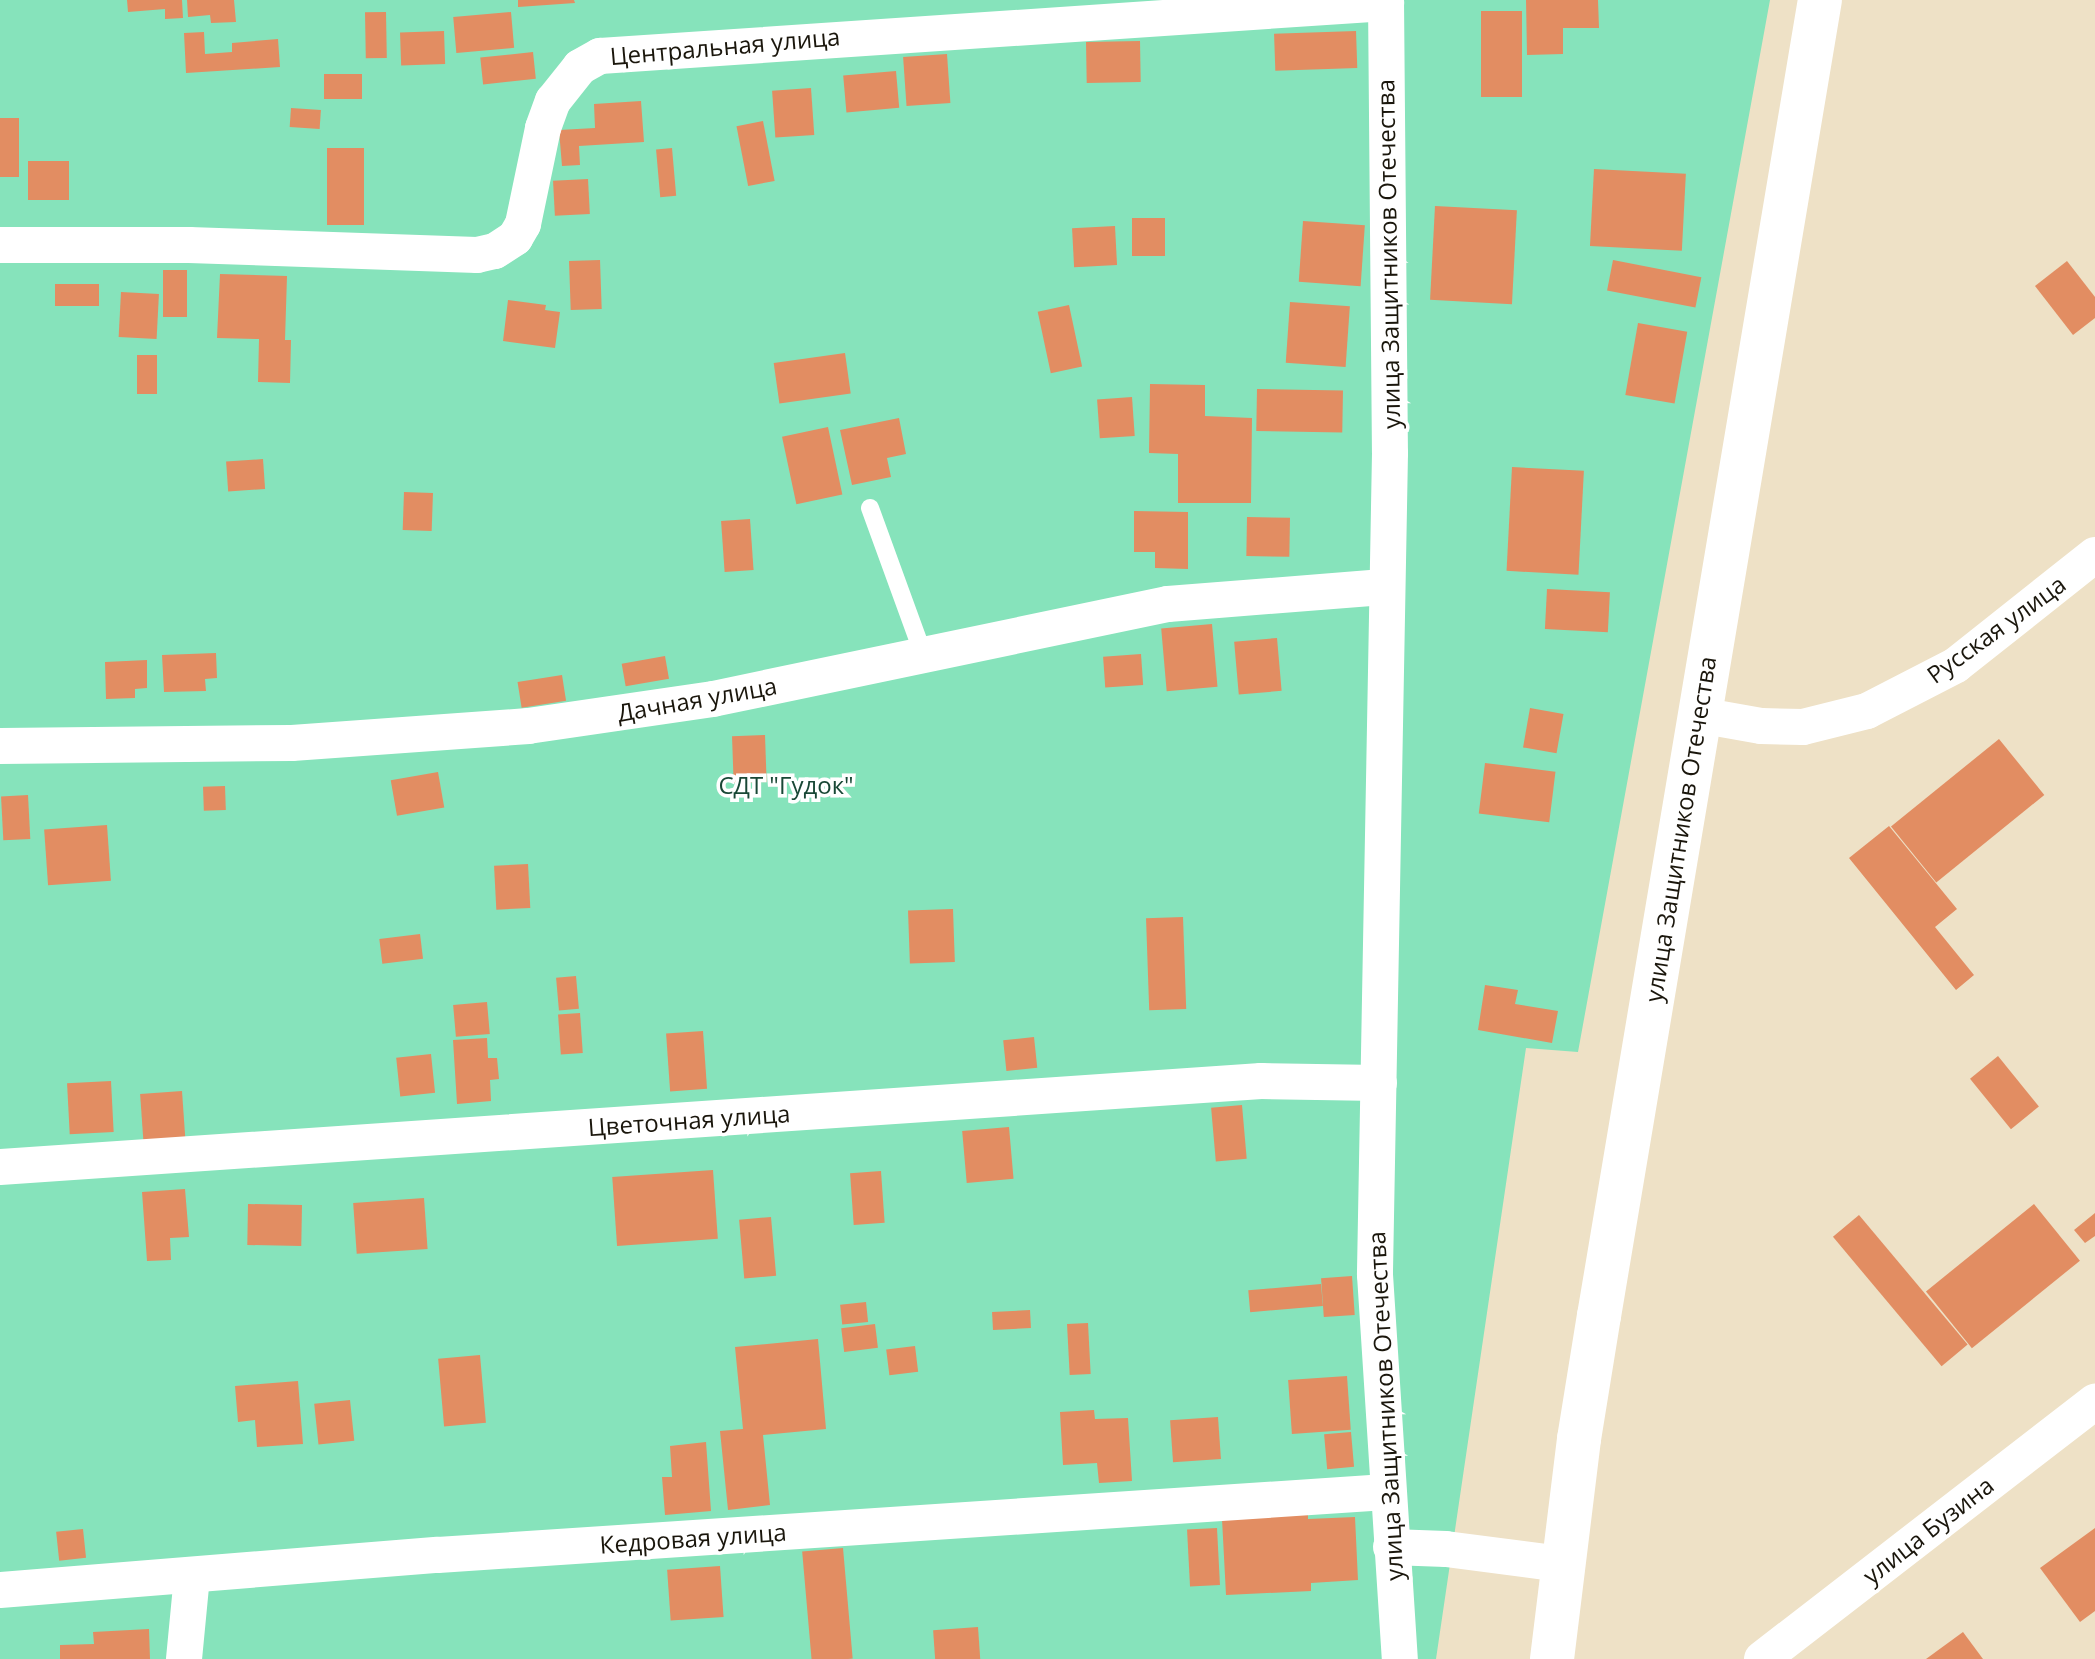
<!DOCTYPE html>
<meta charset="utf-8">
<style>
body{margin:0}
#map{position:relative;width:2095px;height:1659px;overflow:hidden;background:#eee1c6;font-family:"Open Sans",sans-serif}
div>[style]{position:absolute}
.green>*{inset:0;background:#86e3bb}
.building>*{inset:0;background:#e28d62;transform-origin:0 0}
.lane>*{height:18px;margin:-9px;padding:0 9px;transform-origin:9px;border-radius:9px;background:#fff}
.street>*{height:36px;margin:-18px;padding:0 18px;transform-origin:18px;border-radius:18px;background:#fff}
.secondary>*{height:44px;margin:-22px;padding:0 22px;transform-origin:22px;border-radius:22px;background:#fff}
span{translate:-50% -50%;white-space:nowrap;text-align:center;line-height:1.15;-webkit-text-stroke:7px #fff;paint-order:stroke}
.street-label{font-size:24px;color:#1a160c}
.park-label{font-size:24px;color:#194836}
</style>
<div id="map">
<div class="green">
<i style="clip-path:polygon(0 0,1770px 0,1578px 1052px,1526px 1048px,1436px 1659px,0 1659px)"></i>
</div>
<div class="building">
<i style="clip-path:polygon(127px 0,182px 0,183px 18px,165px 19px,165px 9px,128px 12px)"></i>
<i style="clip-path:polygon(187px 0,234px 0,236px 22px,211px 23px,210px 15px,188px 17px)"></i>
<i style="clip-path:polygon(518px 0,574px 0,575px 3px,518px 7px)"></i>
<i style="clip-path:polygon(1526px 0,1598px 0,1599px 28px,1563px 28px,1563px 54px,1527px 55px)"></i>
<i style="left:1481px;top:11px;width:41px;height:86px"></i>
<i style="left:386px;top:12px;width:46px;height:21px;rotate:89deg"></i>
<i style="left:511px;top:12px;width:36px;height:58px;rotate:85deg"></i>
<i style="left:444px;top:31px;width:33px;height:44px;rotate:88deg"></i>
<i style="left:1356px;top:31px;width:37px;height:82px;rotate:88deg"></i>
<i style="clip-path:polygon(204px 32px,205px 54px,232px 52px,232px 43px,278px 39px,280px 67px,186px 73px,184px 33px)"></i>
<i style="left:1140px;top:41px;width:41px;height:54px;rotate:89deg"></i>
<i style="left:533px;top:52px;width:27px;height:53px;rotate:84deg"></i>
<i style="left:947px;top:54px;width:49px;height:44px;rotate:86deg"></i>
<i style="left:896px;top:71px;width:37px;height:53px;rotate:85deg"></i>
<i style="left:362px;top:74px;width:25px;height:38px;rotate:90deg"></i>
<i style="left:811px;top:88px;width:47px;height:39px;rotate:86deg"></i>
<i style="clip-path:polygon(641px 101px,644px 142px,579px 146px,580px 165px,562px 166px,559px 130px,595px 128px,594px 104px)"></i>
<i style="left:291px;top:108px;width:30px;height:19px;rotate:4deg"></i>
<i style="left:0;top:118px;width:19px;height:59px"></i>
<i style="left:763px;top:121px;width:61px;height:27px;rotate:79deg"></i>
<i style="left:327px;top:148px;width:37px;height:77px"></i>
<i style="left:672px;top:148px;width:48px;height:16px;rotate:85deg"></i>
<i style="left:28px;top:161px;width:41px;height:39px"></i>
<i style="left:1594px;top:169px;width:92px;height:77px;rotate:3deg"></i>
<i style="left:588px;top:179px;width:35px;height:35px;rotate:87deg"></i>
<i style="left:1435px;top:206px;width:82px;height:94px;rotate:3deg"></i>
<i style="left:1132px;top:218px;width:33px;height:38px"></i>
<i style="left:1303px;top:221px;width:62px;height:61px;rotate:4deg"></i>
<i style="left:1115px;top:226px;width:39px;height:43px;rotate:87deg"></i>
<i style="left:600px;top:260px;width:49px;height:31px;rotate:88deg"></i>
<i style="left:1613px;top:260px;width:90px;height:31px;rotate:11deg"></i>
<i style="clip-path:polygon(2067px 261px,2095px 297px,2095px 318px,2073px 335px,2035px 286px)"></i>
<i style="left:163px;top:270px;width:24px;height:47px"></i>
<i style="clip-path:polygon(220px 274px,287px 276px,285px 340px,291px 340px,290px 383px,258px 382px,259px 339px,217px 338px)"></i>
<i style="left:99px;top:284px;width:22px;height:44px;rotate:90deg"></i>
<i style="left:121px;top:292px;width:38px;height:45px;rotate:3deg"></i>
<i style="clip-path:polygon(508px 300px,546px 305px,545px 310px,560px 312px,555px 348px,503px 341px)"></i>
<i style="left:1290px;top:302px;width:60px;height:61px;rotate:4deg"></i>
<i style="left:1069px;top:305px;width:63px;height:32px;rotate:78deg"></i>
<i style="left:1638px;top:323px;width:50px;height:73px;rotate:10deg"></i>
<i style="left:845px;top:353px;width:41px;height:72px;rotate:82deg"></i>
<i style="left:137px;top:355px;width:20px;height:39px"></i>
<i style="clip-path:polygon(1150px 384px,1205px 385px,1205px 416px,1252px 418px,1251px 503px,1178px 503px,1178px 454px,1149px 453px)"></i>
<i style="left:1257px;top:389px;width:86px;height:42px;rotate:1deg"></i>
<i style="left:1132px;top:397px;width:39px;height:35px;rotate:86deg"></i>
<i style="clip-path:polygon(899px 418px,906px 454px,887px 458px,891px 477px,852px 485px,840px 430px)"></i>
<i style="left:828px;top:427px;width:69px;height:47px;rotate:78deg"></i>
<i style="left:263px;top:459px;width:30px;height:37px;rotate:86deg"></i>
<i style="left:1512px;top:467px;width:72px;height:104px;rotate:3deg"></i>
<i style="left:404px;top:492px;width:29px;height:38px;rotate:2deg"></i>
<i style="clip-path:polygon(1134px 511px,1188px 512px,1188px 569px,1155px 568px,1155px 552px,1134px 552px)"></i>
<i style="left:1247px;top:517px;width:43px;height:39px;rotate:1deg"></i>
<i style="left:750px;top:519px;width:51px;height:29px;rotate:86deg"></i>
<i style="left:1547px;top:589px;width:63px;height:40px;rotate:3deg"></i>
<i style="left:1212px;top:624px;width:63px;height:51px;rotate:85deg"></i>
<i style="left:1277px;top:638px;width:53px;height:43px;rotate:85deg"></i>
<i style="clip-path:polygon(216px 653px,217px 678px,205px 679px,206px 691px,164px 692px,162px 655px)"></i>
<i style="left:1141px;top:654px;width:31px;height:38px;rotate:86deg"></i>
<i style="left:665px;top:656px;width:23px;height:44px;rotate:80deg"></i>
<i style="clip-path:polygon(147px 660px,147px 688px,135px 689px,135px 698px,106px 699px,105px 662px)"></i>
<i style="left:562px;top:675px;width:26px;height:45px;rotate:81deg"></i>
<i style="left:1530px;top:708px;width:34px;height:40px;rotate:10deg"></i>
<i style="left:765px;top:735px;width:47px;height:33px;rotate:88deg"></i>
<i style="left:1999px;top:739px;width:72px;height:139px;rotate:51deg"></i>
<i style="left:1485px;top:763px;width:71px;height:51px;rotate:7deg"></i>
<i style="left:438px;top:772px;width:36px;height:48px;rotate:80deg"></i>
<i style="left:225px;top:786px;width:24px;height:22px;rotate:88deg"></i>
<i style="left:28px;top:795px;width:44px;height:27px;rotate:87deg"></i>
<i style="left:107px;top:825px;width:56px;height:63px;rotate:86deg"></i>
<i style="clip-path:polygon(1889px 826px,1957px 909px,1935px 927px,1974px 975px,1956px 990px,1849px 858px)"></i>
<i style="left:528px;top:864px;width:44px;height:34px;rotate:87deg"></i>
<i style="left:953px;top:909px;width:53px;height:45px;rotate:88deg"></i>
<i style="left:1183px;top:917px;width:92px;height:37px;rotate:88deg"></i>
<i style="left:420px;top:934px;width:25px;height:41px;rotate:83deg"></i>
<i style="left:576px;top:976px;width:33px;height:20px;rotate:85deg"></i>
<i style="clip-path:polygon(1485px 985px,1518px 990px,1515px 1004px,1558px 1011px,1552px 1043px,1478px 1030px)"></i>
<i style="left:487px;top:1002px;width:32px;height:34px;rotate:85deg"></i>
<i style="left:580px;top:1013px;width:40px;height:22px;rotate:86deg"></i>
<i style="left:703px;top:1031px;width:58px;height:37px;rotate:86deg"></i>
<i style="left:1034px;top:1037px;width:31px;height:31px;rotate:84deg"></i>
<i style="clip-path:polygon(487px 1038px,488px 1058px,497px 1058px,499px 1079px,490px 1080px,491px 1101px,457px 1104px,453px 1040px)"></i>
<i style="left:431px;top:1054px;width:39px;height:35px;rotate:84deg"></i>
<i style="left:1998px;top:1056px;width:65px;height:36px;rotate:51deg"></i>
<i style="left:111px;top:1081px;width:51px;height:44px;rotate:87deg"></i>
<i style="left:182px;top:1091px;width:48px;height:42px;rotate:86deg"></i>
<i style="left:1242px;top:1105px;width:54px;height:31px;rotate:85deg"></i>
<i style="left:1009px;top:1127px;width:52px;height:47px;rotate:85deg"></i>
<i style="left:713px;top:1170px;width:69px;height:101px;rotate:86deg"></i>
<i style="left:881px;top:1171px;width:52px;height:31px;rotate:86deg"></i>
<i style="clip-path:polygon(185px 1189px,189px 1237px,170px 1238px,171px 1260px,147px 1261px,142px 1192px)"></i>
<i style="left:424px;top:1198px;width:51px;height:71px;rotate:86deg"></i>
<i style="left:248px;top:1204px;width:54px;height:41px;rotate:1deg"></i>
<i style="left:2034px;top:1204px;width:73px;height:139px;rotate:51deg"></i>
<i style="clip-path:polygon(2095px 1213px,2095px 1236px,2085px 1243px,2074px 1230px)"></i>
<i style="left:1859px;top:1215px;width:169px;height:34px;rotate:50deg"></i>
<i style="left:771px;top:1217px;width:59px;height:32px;rotate:85deg"></i>
<i style="left:1352px;top:1276px;width:39px;height:31px;rotate:86deg"></i>
<i style="left:1321px;top:1284px;width:22px;height:73px;rotate:85deg"></i>
<i style="left:866px;top:1302px;width:20px;height:26px;rotate:84deg"></i>
<i style="left:1030px;top:1310px;width:18px;height:38px;rotate:87deg"></i>
<i style="left:1088px;top:1323px;width:51px;height:21px;rotate:87deg"></i>
<i style="left:875px;top:1324px;width:24px;height:34px;rotate:83deg"></i>
<i style="clip-path:polygon(818px 1339px,826px 1429px,763px 1435px,770px 1505px,728px 1510px,720px 1431px,743px 1429px,735px 1347px)"></i>
<i style="left:915px;top:1346px;width:26px;height:29px;rotate:83deg"></i>
<i style="left:480px;top:1355px;width:68px;height:42px;rotate:85deg"></i>
<i style="left:1347px;top:1376px;width:54px;height:59px;rotate:86deg"></i>
<i style="clip-path:polygon(298px 1381px,303px 1444px,257px 1447px,255px 1420px,238px 1422px,235px 1386px)"></i>
<i style="left:350px;top:1400px;width:41px;height:36px;rotate:84deg"></i>
<i style="clip-path:polygon(1094px 1410px,1095px 1419px,1128px 1418px,1132px 1481px,1099px 1483px,1097px 1463px,1063px 1465px,1060px 1412px)"></i>
<i style="left:1218px;top:1417px;width:42px;height:48px;rotate:86deg"></i>
<i style="left:1351px;top:1432px;width:35px;height:27px;rotate:85deg"></i>
<i style="clip-path:polygon(706px 1442px,711px 1511px,665px 1515px,662px 1477px,672px 1477px,670px 1446px)"></i>
<i style="clip-path:polygon(1308px 1514px,1308px 1519px,1355px 1517px,1358px 1580px,1311px 1583px,1311px 1591px,1226px 1595px,1222px 1519px)"></i>
<i style="left:1217px;top:1528px;width:57px;height:30px;rotate:87deg"></i>
<i style="clip-path:polygon(2095px 1528px,2095px 1611px,2080px 1622px,2040px 1568px)"></i>
<i style="left:83px;top:1529px;width:29px;height:27px;rotate:84deg"></i>
<i style="left:843px;top:1548px;width:111px;height:41px;rotate:85deg"></i>
<i style="left:720px;top:1566px;width:51px;height:53px;rotate:86deg"></i>
<i style="left:978px;top:1627px;width:32px;height:45px;rotate:86deg"></i>
<i style="clip-path:polygon(149px 1629px,150px 1659px,60px 1659px,60px 1645px,94px 1644px,93px 1632px)"></i>
<i style="clip-path:polygon(1963px 1632px,1983px 1659px,1926px 1659px)"></i>
</div>
<div class="lane">
<i style="left:870px;top:508px;width:158px;rotate:70deg"></i>
</div>
<div class="street">
<i style="left:1386px;top:0;width:453px;rotate:89.5deg"></i>
<i style="left:1390px;top:453px;width:822px;rotate:91.05deg"></i>
<i style="left:1375px;top:1275px;width:385px;rotate:86.3deg"></i>
<i style="left:0;top:245px;width:189px"></i>
<i style="left:189px;top:245px;width:288px;rotate:2deg"></i>
<i style="left:477px;top:255px;width:18px;rotate:-13deg"></i>
<i style="left:495px;top:251px;width:24px;rotate:-33deg"></i>
<i style="left:515px;top:238px;width:16px;rotate:-60deg"></i>
<i style="left:523px;top:224px;width:98px;rotate:-78.2deg"></i>
<i style="left:543px;top:128px;width:29px;rotate:-70deg"></i>
<i style="left:553px;top:101px;width:43px;rotate:-51.5deg"></i>
<i style="left:580px;top:67px;width:23px;rotate:-29deg"></i>
<i style="left:600px;top:56px;width:788px;rotate:-3.86deg"></i>
<i style="left:1699px;top:715px;width:63px;rotate:10.1deg"></i>
<i style="left:1761px;top:726px;width:42px;rotate:1.4deg"></i>
<i style="left:1803px;top:727px;width:66px;rotate:-14deg"></i>
<i style="left:1867px;top:711px;width:100px;rotate:-27.3deg"></i>
<i style="left:1956px;top:665px;width:177px;rotate:-38.4deg"></i>
<i style="left:0;top:746px;width:292px;rotate:-0.6deg"></i>
<i style="left:292px;top:743px;width:237px;rotate:-4.1deg"></i>
<i style="left:528px;top:726px;width:187px;rotate:-8.3deg"></i>
<i style="left:713px;top:699px;width:465px;rotate:-11.8deg"></i>
<i style="left:1168px;top:604px;width:219px;rotate:-4.5deg"></i>
<i style="left:0;top:1167px;width:1264px;rotate:-3.9deg"></i>
<i style="left:1261px;top:1081px;width:118px;rotate:1deg"></i>
<i style="left:1391px;top:1547px;width:55px;rotate:2.1deg"></i>
<i style="left:1446px;top:1549px;width:117px;rotate:7.4deg"></i>
<i style="left:0;top:1590px;width:439px;rotate:-4.6deg"></i>
<i style="left:438px;top:1555px;width:950px;rotate:-3.8deg"></i>
<i style="left:184px;top:1659px;width:83px;rotate:-84.5deg"></i>
<i style="left:1762px;top:1659px;width:421px;rotate:-37.7deg"></i>
</div>
<div class="secondary">
<i style="left:1552px;top:1659px;width:222px;rotate:-83deg"></i>
<i style="left:1579px;top:1439px;width:125px;rotate:-80.8deg"></i>
<i style="left:1599px;top:1316px;width:1334px;rotate:-80.47deg"></i>
</div>
<div class="street-label">
<span style="left:725px;top:46px;rotate:-5deg">Центральная улица</span>
<span style="left:1388px;top:254px;rotate:-91deg">улица Защитников Отечества</span>
<span style="left:1996px;top:629px;rotate:-36deg">Русская улица</span>
<span style="left:697px;top:699px;rotate:-10deg">Дачная улица</span>
<span style="left:1680px;top:829px;rotate:-81deg">улица Защитников Отечества</span>
<span style="left:689px;top:1120px;rotate:-4deg">Цветочная улица</span>
<span style="left:1385px;top:1406px;rotate:-93deg">улица Защитников Отечества</span>
<span style="left:1928px;top:1530px;rotate:-38deg">улица Бузина</span>
<span style="left:693px;top:1538px;rotate:-4deg">Кедровая улица</span>
</div>
<div class="park-label">
<span style="left:786px;top:785px">СДТ "Гудок"</span>
</div>
</div>
